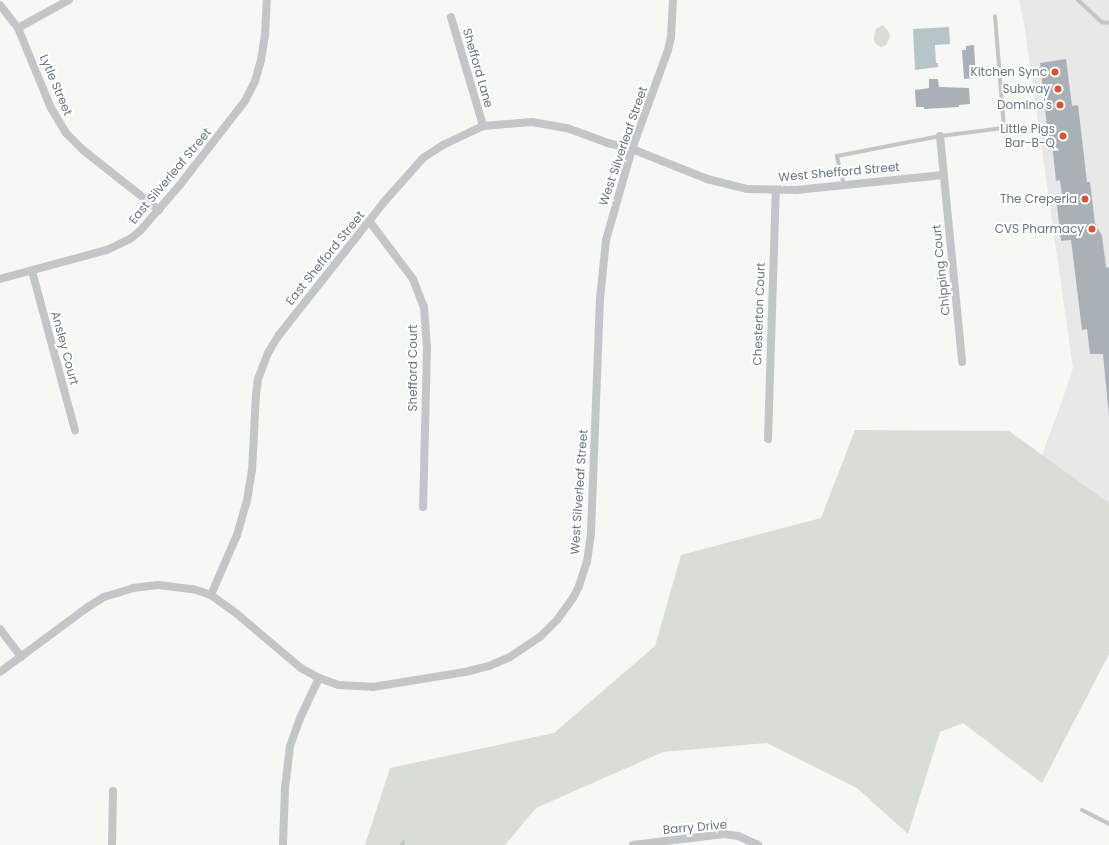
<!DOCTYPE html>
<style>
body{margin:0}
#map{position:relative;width:1109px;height:845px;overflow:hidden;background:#f7f7f4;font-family:Poppins,sans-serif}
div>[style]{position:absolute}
.built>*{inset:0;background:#e7e8e7}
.green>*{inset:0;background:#d8ded5}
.water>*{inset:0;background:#b8c5c8}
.stream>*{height:3px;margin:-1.5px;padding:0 1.5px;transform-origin:1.5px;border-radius:1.5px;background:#b8c5c8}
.building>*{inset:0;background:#a9b1b6}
.service>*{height:4px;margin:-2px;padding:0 2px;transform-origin:2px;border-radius:2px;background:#c2c6c9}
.minor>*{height:8px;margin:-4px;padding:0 4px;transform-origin:4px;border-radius:4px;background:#c2c6c9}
.dots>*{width:11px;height:11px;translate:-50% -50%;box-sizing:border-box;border:2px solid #fff;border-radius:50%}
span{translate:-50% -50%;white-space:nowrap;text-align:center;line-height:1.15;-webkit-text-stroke:4px #fff;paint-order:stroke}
.street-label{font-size:12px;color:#667784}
.poi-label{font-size:12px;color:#667784}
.right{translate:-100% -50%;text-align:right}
</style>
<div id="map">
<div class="built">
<i style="clip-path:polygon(1019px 0,1109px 0,1109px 561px,1034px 476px,1061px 404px,1073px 368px,1024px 23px)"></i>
</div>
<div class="green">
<i style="clip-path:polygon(883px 25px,889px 32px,890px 37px,886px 45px,881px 47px,877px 45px,874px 41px,874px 36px,876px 29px)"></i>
<i style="clip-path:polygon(855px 430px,1009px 431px,1109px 503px,1109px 654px,1042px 783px,963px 723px,940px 732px,908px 834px,857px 788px,767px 743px,663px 752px,536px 808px,505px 845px,365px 845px,390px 768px,554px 733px,655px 646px,681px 555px,821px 518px)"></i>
</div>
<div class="water">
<i style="clip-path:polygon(949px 27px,950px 44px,935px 45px,936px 63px,938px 63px,938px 67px,915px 70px,913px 29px)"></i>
</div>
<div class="stream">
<i style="left:401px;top:845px;width:4px;rotate:-63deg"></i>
</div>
<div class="building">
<i style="clip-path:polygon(974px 45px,976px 78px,964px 79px,962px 50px,966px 50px,966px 46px)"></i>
<i style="clip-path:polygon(1066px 59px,1072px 106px,1078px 105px,1087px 182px,1090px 182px,1095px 223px,1102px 236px,1106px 267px,1109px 268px,1109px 417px,1103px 354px,1090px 354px,1087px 329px,1082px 330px,1071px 240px,1061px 241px,1056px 197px,1062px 196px,1060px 180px,1056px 181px,1052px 143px,1050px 144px,1046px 118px,1040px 63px)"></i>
<i style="clip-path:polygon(929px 79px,938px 79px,939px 87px,969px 88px,970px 104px,959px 105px,959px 107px,924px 109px,924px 107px,916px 107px,915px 90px,929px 88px)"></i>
</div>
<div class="service">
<i style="left:1078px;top:0;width:33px;rotate:43deg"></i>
<i style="left:1102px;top:22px;width:7px;rotate:8deg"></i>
<i style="left:844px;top:185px;width:30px;rotate:-104deg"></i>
<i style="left:837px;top:156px;width:105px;rotate:-11deg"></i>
<i style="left:940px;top:136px;width:64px;rotate:-7.1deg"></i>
<i style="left:1004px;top:128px;width:112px;rotate:-94.6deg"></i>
<i style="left:1082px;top:810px;width:30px;rotate:27deg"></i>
</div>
<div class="minor">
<i style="left:0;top:5px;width:29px;rotate:52deg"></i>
<i style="left:18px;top:28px;width:87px;rotate:67.6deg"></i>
<i style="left:51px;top:108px;width:29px;rotate:59deg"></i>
<i style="left:66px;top:133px;width:24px;rotate:45deg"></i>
<i style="left:83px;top:150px;width:97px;rotate:38.3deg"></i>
<i style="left:451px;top:17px;width:114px;rotate:73.6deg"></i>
<i style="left:18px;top:28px;width:58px;rotate:-28.8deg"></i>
<i style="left:940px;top:136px;width:227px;rotate:84.4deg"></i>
<i style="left:370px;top:222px;width:71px;rotate:53deg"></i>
<i style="left:413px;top:279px;width:30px;rotate:69deg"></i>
<i style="left:424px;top:307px;width:41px;rotate:85.8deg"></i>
<i style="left:427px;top:348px;width:159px;rotate:91.4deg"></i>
<i style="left:32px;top:271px;width:165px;rotate:74.9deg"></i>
<i style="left:0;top:279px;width:111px;rotate:-15.2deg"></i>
<i style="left:107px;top:250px;width:25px;rotate:-26deg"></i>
<i style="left:130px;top:239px;width:13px;rotate:-39deg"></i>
<i style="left:140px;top:231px;width:60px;rotate:-49.1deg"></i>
<i style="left:179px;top:186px;width:108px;rotate:-52.2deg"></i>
<i style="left:245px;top:101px;width:22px;rotate:-63deg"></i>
<i style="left:255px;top:81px;width:22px;rotate:-74deg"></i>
<i style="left:261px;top:60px;width:25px;rotate:-81deg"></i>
<i style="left:265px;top:35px;width:35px;rotate:-87deg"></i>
<i style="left:768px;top:439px;width:249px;rotate:-88.2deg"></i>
<i style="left:211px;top:595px;width:65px;rotate:-66.6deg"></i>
<i style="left:237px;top:535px;width:35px;rotate:-74deg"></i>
<i style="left:247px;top:501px;width:30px;rotate:-81deg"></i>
<i style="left:252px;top:471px;width:76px;rotate:-87deg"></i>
<i style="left:256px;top:395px;width:16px;rotate:-83deg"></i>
<i style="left:258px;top:379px;width:28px;rotate:-69deg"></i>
<i style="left:268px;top:353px;width:21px;rotate:-59deg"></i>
<i style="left:279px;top:335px;width:169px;rotate:-51.7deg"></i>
<i style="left:384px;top:202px;width:59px;rotate:-48.4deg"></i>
<i style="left:423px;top:158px;width:24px;rotate:-33deg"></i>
<i style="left:443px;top:145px;width:44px;rotate:-25.4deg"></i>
<i style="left:483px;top:126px;width:49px;rotate:-4.7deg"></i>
<i style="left:532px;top:122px;width:36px;rotate:10deg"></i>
<i style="left:567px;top:128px;width:44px;rotate:20.1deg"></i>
<i style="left:608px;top:143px;width:25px;rotate:14deg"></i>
<i style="left:632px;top:149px;width:81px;rotate:21.8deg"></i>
<i style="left:707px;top:179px;width:41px;rotate:14deg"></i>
<i style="left:747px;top:189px;width:49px;rotate:1.2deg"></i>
<i style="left:796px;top:190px;width:148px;rotate:-5.8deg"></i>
<i style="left:0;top:629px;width:35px;rotate:53deg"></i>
<i style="left:0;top:672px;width:109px;rotate:-36.5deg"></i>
<i style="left:88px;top:607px;width:19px;rotate:-32deg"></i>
<i style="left:104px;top:597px;width:30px;rotate:-17deg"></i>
<i style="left:133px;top:588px;width:25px;rotate:-7deg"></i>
<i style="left:158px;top:585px;width:35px;rotate:7deg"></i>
<i style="left:193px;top:589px;width:19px;rotate:18deg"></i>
<i style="left:211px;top:595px;width:32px;rotate:36deg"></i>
<i style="left:237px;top:614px;width:84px;rotate:40.2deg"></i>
<i style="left:301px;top:668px;width:21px;rotate:29deg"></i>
<i style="left:319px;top:678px;width:20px;rotate:20deg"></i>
<i style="left:338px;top:685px;width:35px;rotate:3deg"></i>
<i style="left:373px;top:687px;width:93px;rotate:-9.3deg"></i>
<i style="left:465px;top:672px;width:25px;rotate:-14deg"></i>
<i style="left:489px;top:666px;width:23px;rotate:-23deg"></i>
<i style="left:510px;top:657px;width:36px;rotate:-34deg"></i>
<i style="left:540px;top:637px;width:24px;rotate:-45deg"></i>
<i style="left:557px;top:620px;width:27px;rotate:-54deg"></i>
<i style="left:573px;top:598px;width:13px;rotate:-63deg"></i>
<i style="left:579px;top:586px;width:25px;rotate:-72deg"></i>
<i style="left:587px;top:562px;width:30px;rotate:-82deg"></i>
<i style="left:591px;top:532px;width:233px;rotate:-87.8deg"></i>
<i style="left:600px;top:299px;width:59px;rotate:-84.2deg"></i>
<i style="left:606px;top:240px;width:95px;rotate:-74.1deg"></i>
<i style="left:632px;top:149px;width:105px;rotate:-70deg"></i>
<i style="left:668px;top:50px;width:13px;rotate:-77deg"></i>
<i style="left:671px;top:37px;width:37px;rotate:-87deg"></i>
<i style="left:112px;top:845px;width:54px;rotate:-88.9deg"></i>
<i style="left:283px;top:845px;width:57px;rotate:-88deg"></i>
<i style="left:285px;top:788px;width:42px;rotate:-83.2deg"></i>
<i style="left:290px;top:746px;width:32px;rotate:-70deg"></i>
<i style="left:301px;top:716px;width:42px;rotate:-64.7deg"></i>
<i style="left:633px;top:845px;width:92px;rotate:-6.9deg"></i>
<i style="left:724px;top:834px;width:14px;rotate:8deg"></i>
<i style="left:738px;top:836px;width:22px;rotate:24deg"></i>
</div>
<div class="dots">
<i style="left:1055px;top:72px;background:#e15129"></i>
<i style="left:1058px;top:89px;background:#e15129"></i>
<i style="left:1060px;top:105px;background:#e15129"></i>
<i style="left:1063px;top:136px;background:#e15129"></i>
<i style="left:1085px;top:199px;background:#e15129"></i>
<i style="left:1092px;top:229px;background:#e15129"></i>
</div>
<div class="street-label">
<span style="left:478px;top:68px;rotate:74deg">Shefford Lane</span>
<span style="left:56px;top:85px;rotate:67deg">Lytle Street</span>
<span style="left:623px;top:146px;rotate:-71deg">West Silverleaf Street</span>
<span style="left:839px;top:172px;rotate:-5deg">West Shefford Street</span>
<span style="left:170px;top:176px;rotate:-50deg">East Silverleaf Street</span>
<span style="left:325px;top:258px;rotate:-51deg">East Shefford Street</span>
<span style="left:941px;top:270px;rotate:-96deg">Chipping Court</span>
<span style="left:759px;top:314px;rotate:-88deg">Chesterton Court</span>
<span style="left:65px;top:348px;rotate:75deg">Ansley Court</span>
<span style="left:413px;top:368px;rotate:-90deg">Shefford Court</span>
<span style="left:579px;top:492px;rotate:-86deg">West Silverleaf Street</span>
<span style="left:695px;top:827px;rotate:-5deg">Barry Drive</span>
</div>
<div class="poi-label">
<span class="right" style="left:1047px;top:72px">Kitchen Sync</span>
<span class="right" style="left:1050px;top:89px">Subway</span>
<span class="right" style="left:1052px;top:105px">Domino's</span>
<span class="right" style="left:1055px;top:136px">Little Pigs<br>Bar-B-Q</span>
<span class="right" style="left:1077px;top:199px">The Creperia</span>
<span class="right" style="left:1084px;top:229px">CVS Pharmacy</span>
</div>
</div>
